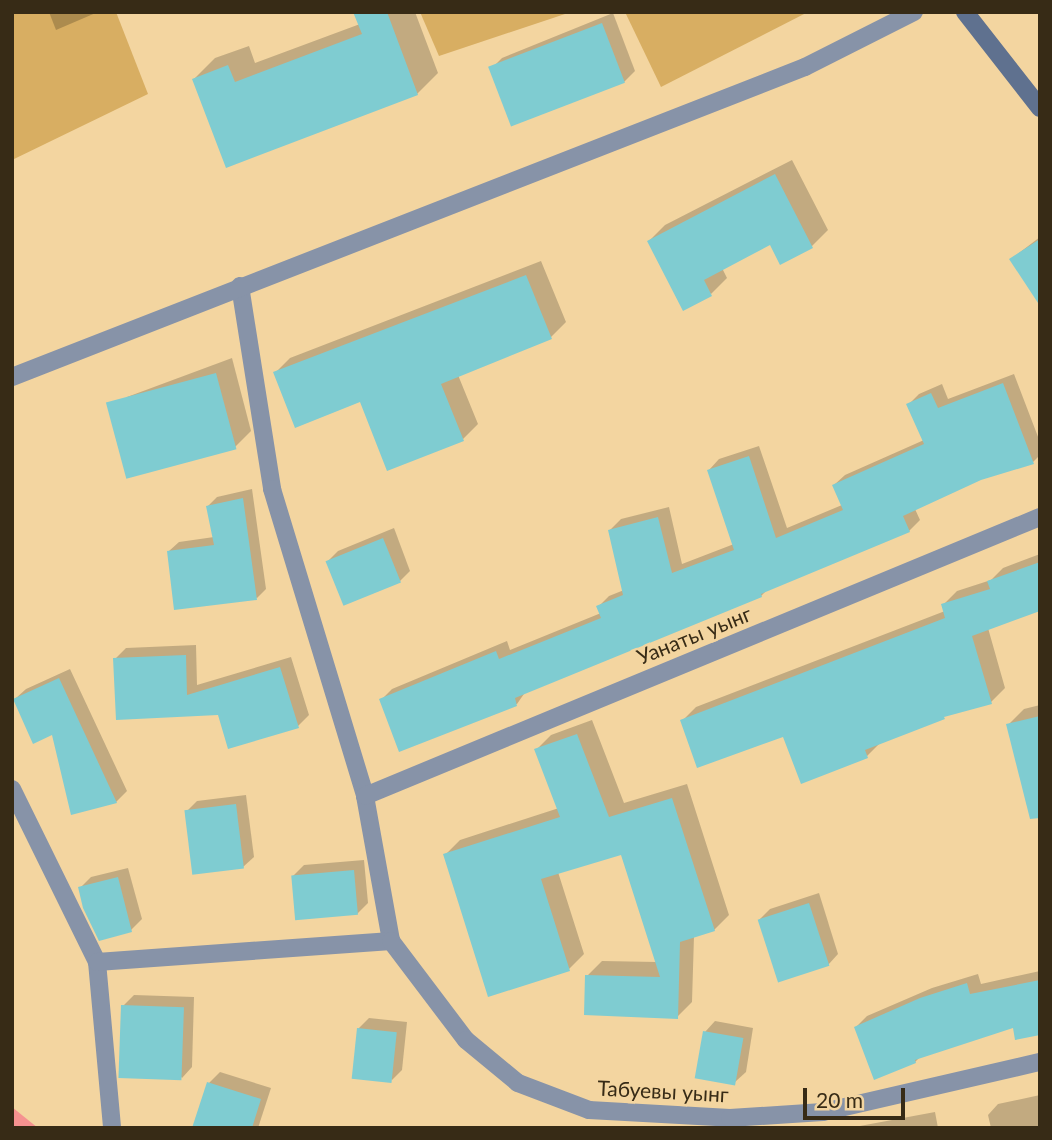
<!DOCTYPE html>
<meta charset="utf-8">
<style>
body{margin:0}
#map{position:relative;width:1052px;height:1140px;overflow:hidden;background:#f3d5a0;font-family:Lato,sans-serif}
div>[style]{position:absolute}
.green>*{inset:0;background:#d8ae62}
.water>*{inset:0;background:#f59290}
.shadow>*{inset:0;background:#0003}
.building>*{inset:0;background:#7fccd1;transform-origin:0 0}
.minor>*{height:18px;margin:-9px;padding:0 9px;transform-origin:9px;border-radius:9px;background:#8793a8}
.tertiary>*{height:18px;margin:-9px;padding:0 9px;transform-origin:9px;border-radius:9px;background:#8793a8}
.secondary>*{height:18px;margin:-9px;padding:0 9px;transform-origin:9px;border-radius:9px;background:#5f718f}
span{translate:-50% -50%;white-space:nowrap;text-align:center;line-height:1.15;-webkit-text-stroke:5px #f3d5a0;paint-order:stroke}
.street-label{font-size:21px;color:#372b16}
.frame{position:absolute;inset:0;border:14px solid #372b16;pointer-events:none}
.scale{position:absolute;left:803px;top:1088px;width:102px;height:32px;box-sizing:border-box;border:4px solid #372b16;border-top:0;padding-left:9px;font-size:21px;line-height:24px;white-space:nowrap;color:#372b16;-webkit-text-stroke:5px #f3d5a0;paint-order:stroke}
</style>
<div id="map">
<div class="green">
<i style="clip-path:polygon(12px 12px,116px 12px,148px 94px,12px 160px)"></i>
<i style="clip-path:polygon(420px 12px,571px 12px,439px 56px)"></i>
<i style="clip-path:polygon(625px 12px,808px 12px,661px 87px)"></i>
</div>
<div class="water">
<i style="clip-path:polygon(12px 1107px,38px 1128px,12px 1128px)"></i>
</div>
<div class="shadow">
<i style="clip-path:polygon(49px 12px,98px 12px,56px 30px)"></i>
<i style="clip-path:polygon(363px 12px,415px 12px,438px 73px,417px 94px,227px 166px,194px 79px,215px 58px,249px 46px,255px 63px,360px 24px)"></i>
<i style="clip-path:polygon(613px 13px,635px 71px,624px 82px,491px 69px,502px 58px)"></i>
<i style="clip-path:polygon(792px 160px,828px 230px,812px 246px,781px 262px,771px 243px,722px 268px,727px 278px,711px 294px,649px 241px,665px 225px)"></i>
<i style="clip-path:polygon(1040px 237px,1040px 298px,1011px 259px)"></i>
<i style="clip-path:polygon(541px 261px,566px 322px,551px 337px,458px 375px,478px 424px,463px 439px,361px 399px,275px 373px,290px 358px)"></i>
<i style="clip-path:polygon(232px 358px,251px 431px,235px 447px,111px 414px,127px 397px)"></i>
<i style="clip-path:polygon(1014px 374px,1040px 442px,1040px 455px,1033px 462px,980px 479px,915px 509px,920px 520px,909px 531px,768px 589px,761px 596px,526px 691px,517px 704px,381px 700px,392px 689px,507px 641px,510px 650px,601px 613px,598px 607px,609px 596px,624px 590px,610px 530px,621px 519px,669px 507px,682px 564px,734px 544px,709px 470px,719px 459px,759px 446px,787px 528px,842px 505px,834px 485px,845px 475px,924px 440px,909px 404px,919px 394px,942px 384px,948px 399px)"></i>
<i style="clip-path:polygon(252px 489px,266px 589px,257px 598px,169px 551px,179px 542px,214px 537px,207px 507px,217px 497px)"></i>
<i style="clip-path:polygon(394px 528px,410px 571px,400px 581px,327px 562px,338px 551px)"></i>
<i style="clip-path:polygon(1040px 554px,1040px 609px,988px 628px,1005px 688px,991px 702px,948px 714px,881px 742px,867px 756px,784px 734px,682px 721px,696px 707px,945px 611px,943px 605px,957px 591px,991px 580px,1003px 568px)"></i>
<i style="clip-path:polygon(196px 645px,197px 685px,291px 657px,309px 715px,298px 726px,219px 713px,115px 659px,126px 648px)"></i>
<i style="clip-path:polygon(70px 669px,127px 791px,116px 802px,53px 732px,15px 699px,26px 689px)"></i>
<i style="clip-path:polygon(1040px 705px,1040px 794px,1008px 725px,1024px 709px)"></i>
<i style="clip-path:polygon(592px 720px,624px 803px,687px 784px,729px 915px,714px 930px,694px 936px,692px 1002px,677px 1017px,587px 976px,602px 961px,657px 962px,622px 853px,558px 872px,584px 954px,569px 969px,445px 855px,460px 840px,559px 808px,536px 750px,551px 735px)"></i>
<i style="clip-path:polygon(246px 795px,254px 857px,243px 867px,186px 812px,197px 801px)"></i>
<i style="clip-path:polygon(364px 860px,368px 903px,357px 914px,293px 876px,304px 865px)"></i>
<i style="clip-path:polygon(128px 868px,142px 919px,131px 930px,80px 888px,91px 877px)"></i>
<i style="clip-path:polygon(819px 893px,838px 954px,828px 965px,759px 920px,770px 909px)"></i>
<i style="clip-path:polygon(1040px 971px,1040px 1034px,1014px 1026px,920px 1057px,915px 1062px,856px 1027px,867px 1016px,932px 988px,978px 974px,981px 984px)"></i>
<i style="clip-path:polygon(134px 995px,194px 997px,192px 1067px,182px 1078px,123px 1006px)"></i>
<i style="clip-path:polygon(369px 1018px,407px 1022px,402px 1070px,392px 1080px,358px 1029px)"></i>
<i style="clip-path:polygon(715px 1021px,753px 1028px,746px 1072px,735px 1082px,705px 1032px)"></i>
<i style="clip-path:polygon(220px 1072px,271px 1088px,258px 1128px,194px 1128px,209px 1083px)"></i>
<i style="clip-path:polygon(1040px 1095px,1040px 1128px,991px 1128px,988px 1115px,998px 1104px)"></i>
<i style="clip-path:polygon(935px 1112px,938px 1128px,849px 1128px)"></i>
</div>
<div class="building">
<i style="clip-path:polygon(353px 12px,387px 12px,418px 95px,226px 168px,192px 79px,228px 65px,235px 82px,362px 34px)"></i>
<i style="left:602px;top:23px;width:64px;height:122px;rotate:69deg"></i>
<i style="clip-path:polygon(775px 174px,813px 248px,780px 265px,770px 245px,704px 280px,712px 296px,683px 311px,647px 241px)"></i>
<i style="clip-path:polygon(1040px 239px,1040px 306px,1009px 259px)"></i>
<i style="clip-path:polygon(526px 275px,552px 339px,441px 384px,464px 441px,387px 471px,360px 402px,295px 428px,273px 372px)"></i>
<i style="left:216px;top:373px;width:79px;height:114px;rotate:75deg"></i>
<i style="clip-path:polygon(1003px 383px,1034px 464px,981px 480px,903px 516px,910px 532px,761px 594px,762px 597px,515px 698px,517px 706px,399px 752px,379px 699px,496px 651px,499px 659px,601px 618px,596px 606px,623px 595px,608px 530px,658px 517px,672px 573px,734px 550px,707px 470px,749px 456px,776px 538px,843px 510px,832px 485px,924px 444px,906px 404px,931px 393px,938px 408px)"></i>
<i style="clip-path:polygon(243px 498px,257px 600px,174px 610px,167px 551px,214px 545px,206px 506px)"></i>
<i style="left:383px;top:538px;width:48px;height:62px;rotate:68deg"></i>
<i style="clip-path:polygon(1040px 562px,1040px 611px,972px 636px,992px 704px,944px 717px,945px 719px,865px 750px,868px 758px,801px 784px,783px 737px,697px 768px,680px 720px,945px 618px,941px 604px,990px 589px,987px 581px)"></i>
<i style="clip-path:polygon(186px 655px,187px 695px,280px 667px,299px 728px,228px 749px,218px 715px,116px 720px,113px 658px)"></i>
<i style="clip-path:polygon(59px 678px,117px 803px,71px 815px,52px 735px,33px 744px,13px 699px)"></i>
<i style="clip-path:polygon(1040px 716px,1040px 818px,1030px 819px,1006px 724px)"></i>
<i style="clip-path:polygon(577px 734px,609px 817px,672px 798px,715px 931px,680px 942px,678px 1019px,584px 1015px,585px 975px,660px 977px,621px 855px,541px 879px,570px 971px,488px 997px,443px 854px,560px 817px,534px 749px)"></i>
<i style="left:236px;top:804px;width:65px;height:52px;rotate:83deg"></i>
<i style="left:354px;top:870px;width:45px;height:63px;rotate:85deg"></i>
<i style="clip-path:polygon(118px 877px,132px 932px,99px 941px,83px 908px,78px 887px)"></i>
<i style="left:809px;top:903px;width:66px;height:54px;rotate:72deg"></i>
<i style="clip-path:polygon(1040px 980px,1040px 1035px,1015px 1040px,1013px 1028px,915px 1060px,916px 1063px,874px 1080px,854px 1027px,920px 998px,967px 983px,970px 994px)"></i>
<i style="left:121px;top:1005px;width:63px;height:73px;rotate:2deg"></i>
<i style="left:357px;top:1028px;width:40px;height:51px;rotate:6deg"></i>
<i style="left:703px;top:1031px;width:41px;height:48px;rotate:10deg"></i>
<i style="clip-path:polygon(207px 1082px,261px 1099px,252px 1128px,192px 1128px)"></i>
</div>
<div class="minor">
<i style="left:240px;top:286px;width:206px;rotate:81deg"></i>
<i style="left:272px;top:489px;width:321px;rotate:73.1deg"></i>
<i style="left:365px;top:796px;width:147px;rotate:79.8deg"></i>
<i style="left:12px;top:789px;width:193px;rotate:63.8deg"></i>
<i style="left:97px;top:962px;width:167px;rotate:84.8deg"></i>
<i style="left:365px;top:796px;width:730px;rotate:-22.46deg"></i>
<i style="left:97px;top:962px;width:295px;rotate:-4.1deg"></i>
<i style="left:391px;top:941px;width:124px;rotate:52.9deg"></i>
<i style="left:466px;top:1040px;width:67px;rotate:39.6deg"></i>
<i style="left:518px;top:1083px;width:76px;rotate:20.8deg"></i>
<i style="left:589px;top:1110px;width:141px;rotate:3.2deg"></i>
<i style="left:730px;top:1118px;width:93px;rotate:-3.7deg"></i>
<i style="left:823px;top:1112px;width:223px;rotate:-13deg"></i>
</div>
<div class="tertiary">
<i style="left:12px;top:377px;width:851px;rotate:-21.35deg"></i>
<i style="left:805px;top:67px;width:122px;rotate:-26.8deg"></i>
</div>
<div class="secondary">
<i style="left:965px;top:12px;width:122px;rotate:52deg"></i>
</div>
<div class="street-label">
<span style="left:694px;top:635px;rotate:-22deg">Уанаты уынг</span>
<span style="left:663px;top:1091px;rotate:3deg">Табуевы уынг</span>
</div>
<div class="frame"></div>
<div class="scale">20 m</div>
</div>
